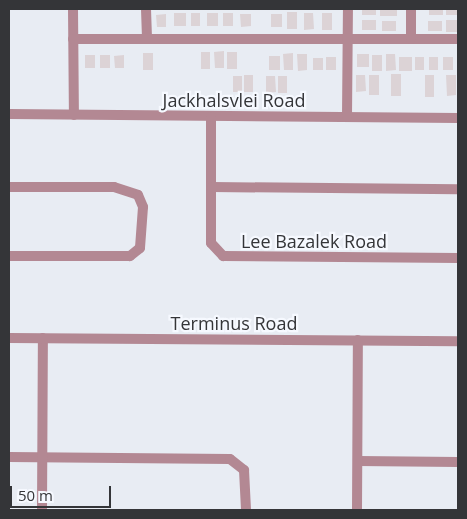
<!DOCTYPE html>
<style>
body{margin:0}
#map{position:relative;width:467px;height:519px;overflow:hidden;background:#e8ecf3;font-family:"Open Sans",sans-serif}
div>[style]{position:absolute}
.building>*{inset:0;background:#dcd3d6;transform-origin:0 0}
.minor>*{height:10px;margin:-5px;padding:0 5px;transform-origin:5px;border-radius:5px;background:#b38893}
.tertiary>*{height:10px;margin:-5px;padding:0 5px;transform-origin:5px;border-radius:5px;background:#b38893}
span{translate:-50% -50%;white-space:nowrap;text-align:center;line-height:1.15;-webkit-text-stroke:4.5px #f6f9ff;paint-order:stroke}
.street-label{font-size:18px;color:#343538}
.frame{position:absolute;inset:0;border:10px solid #343538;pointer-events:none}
.scale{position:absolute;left:10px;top:486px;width:101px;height:22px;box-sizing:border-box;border:2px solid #343538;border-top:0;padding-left:6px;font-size:15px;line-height:18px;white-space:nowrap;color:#343538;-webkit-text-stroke:4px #f6f9ff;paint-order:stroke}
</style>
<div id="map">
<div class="building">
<i style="left:362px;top:9px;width:14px;height:6px"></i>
<i style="left:380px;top:9px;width:17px;height:7px"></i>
<i style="left:429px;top:9px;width:14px;height:6px"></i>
<i style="left:446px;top:9px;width:12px;height:6px"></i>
<i style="left:287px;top:12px;width:10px;height:17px"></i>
<i style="left:174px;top:13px;width:12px;height:13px"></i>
<i style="left:191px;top:13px;width:9px;height:13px"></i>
<i style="left:207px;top:13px;width:11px;height:13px"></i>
<i style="left:223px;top:13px;width:10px;height:13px"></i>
<i style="clip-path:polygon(304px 13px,313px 13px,314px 29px,304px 30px)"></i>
<i style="left:322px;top:13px;width:10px;height:17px"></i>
<i style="clip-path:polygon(166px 14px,166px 27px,157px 27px,156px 15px)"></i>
<i style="clip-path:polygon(240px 14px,251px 14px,251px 26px,241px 27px)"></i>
<i style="left:271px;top:14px;width:11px;height:13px"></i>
<i style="left:362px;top:20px;width:14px;height:10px"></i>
<i style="left:446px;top:20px;width:12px;height:12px"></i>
<i style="left:382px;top:21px;width:14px;height:10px"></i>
<i style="left:428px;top:21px;width:14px;height:10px"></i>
<i style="clip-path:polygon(224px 51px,224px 68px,215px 68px,214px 52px)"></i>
<i style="left:201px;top:52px;width:9px;height:17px"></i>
<i style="left:227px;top:52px;width:10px;height:17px"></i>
<i style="left:143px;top:53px;width:10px;height:17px"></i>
<i style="clip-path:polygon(293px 53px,293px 70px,284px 70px,283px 54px)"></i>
<i style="clip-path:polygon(297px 54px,307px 54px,307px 70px,298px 71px)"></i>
<i style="left:357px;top:54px;width:12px;height:13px"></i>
<i style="clip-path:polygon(386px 54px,395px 54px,396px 70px,386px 71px)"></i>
<i style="left:85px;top:55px;width:10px;height:13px"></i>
<i style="left:110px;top:55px;width:13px;height:10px;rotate:90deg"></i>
<i style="clip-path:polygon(124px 55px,124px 68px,115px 68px,114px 56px)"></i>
<i style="left:382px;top:55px;width:16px;height:10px;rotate:90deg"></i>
<i style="left:269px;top:56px;width:11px;height:14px"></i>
<i style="left:326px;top:57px;width:10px;height:13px"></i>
<i style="left:399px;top:57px;width:13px;height:14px"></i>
<i style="left:415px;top:57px;width:9px;height:13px"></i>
<i style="left:429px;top:57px;width:9px;height:13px"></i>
<i style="left:443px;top:57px;width:10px;height:13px"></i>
<i style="left:313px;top:58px;width:10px;height:12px"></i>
<i style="left:391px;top:74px;width:10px;height:22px"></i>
<i style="left:244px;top:75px;width:9px;height:17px"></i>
<i style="clip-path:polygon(356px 75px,365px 75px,366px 91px,356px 92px)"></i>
<i style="left:369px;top:75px;width:10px;height:20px"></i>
<i style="left:425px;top:75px;width:9px;height:22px"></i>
<i style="clip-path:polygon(446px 75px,456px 75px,456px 95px,447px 96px)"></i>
<i style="left:233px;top:76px;width:9px;height:16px"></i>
<i style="clip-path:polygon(266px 76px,275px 76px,276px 92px,266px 93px)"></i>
<i style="left:278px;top:76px;width:9px;height:17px"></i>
</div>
<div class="minor">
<i style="left:73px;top:9px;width:106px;rotate:89.5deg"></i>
<i style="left:146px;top:9px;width:29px;rotate:88deg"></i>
<i style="left:73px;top:39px;width:385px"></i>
<i style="left:411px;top:39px;width:30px;rotate:-90deg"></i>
<i style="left:9px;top:114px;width:449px;rotate:0.5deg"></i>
<i style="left:211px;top:117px;width:126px;rotate:90deg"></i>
<i style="left:211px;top:243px;width:18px;rotate:47deg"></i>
<i style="left:223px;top:256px;width:235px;rotate:0.5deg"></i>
<i style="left:347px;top:117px;width:108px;rotate:-89.5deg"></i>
<i style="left:9px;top:187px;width:105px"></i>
<i style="left:114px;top:187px;width:25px;rotate:18deg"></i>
<i style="left:138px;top:195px;width:13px;rotate:67deg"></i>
<i style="left:143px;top:207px;width:41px;rotate:94.2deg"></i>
<i style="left:140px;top:248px;width:13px;rotate:141deg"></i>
<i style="left:130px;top:256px;width:121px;rotate:180deg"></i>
<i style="left:212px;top:187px;width:246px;rotate:0.5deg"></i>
<i style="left:9px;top:457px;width:221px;rotate:0.5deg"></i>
<i style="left:230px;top:459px;width:18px;rotate:38deg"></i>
<i style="left:244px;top:470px;width:40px;rotate:87.1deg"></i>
<i style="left:358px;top:461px;width:100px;rotate:0.6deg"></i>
<i style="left:42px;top:510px;width:172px;rotate:-89.7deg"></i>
<i style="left:357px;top:510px;width:170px;rotate:-89.7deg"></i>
</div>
<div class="tertiary">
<i style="left:9px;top:338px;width:449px;rotate:0.4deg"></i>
</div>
<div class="street-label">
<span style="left:234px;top:100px">Jackhalsvlei Road</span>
<span style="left:314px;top:241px">Lee Bazalek Road</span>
<span style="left:234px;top:323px">Terminus Road</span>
</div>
<div class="frame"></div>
<div class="scale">50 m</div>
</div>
